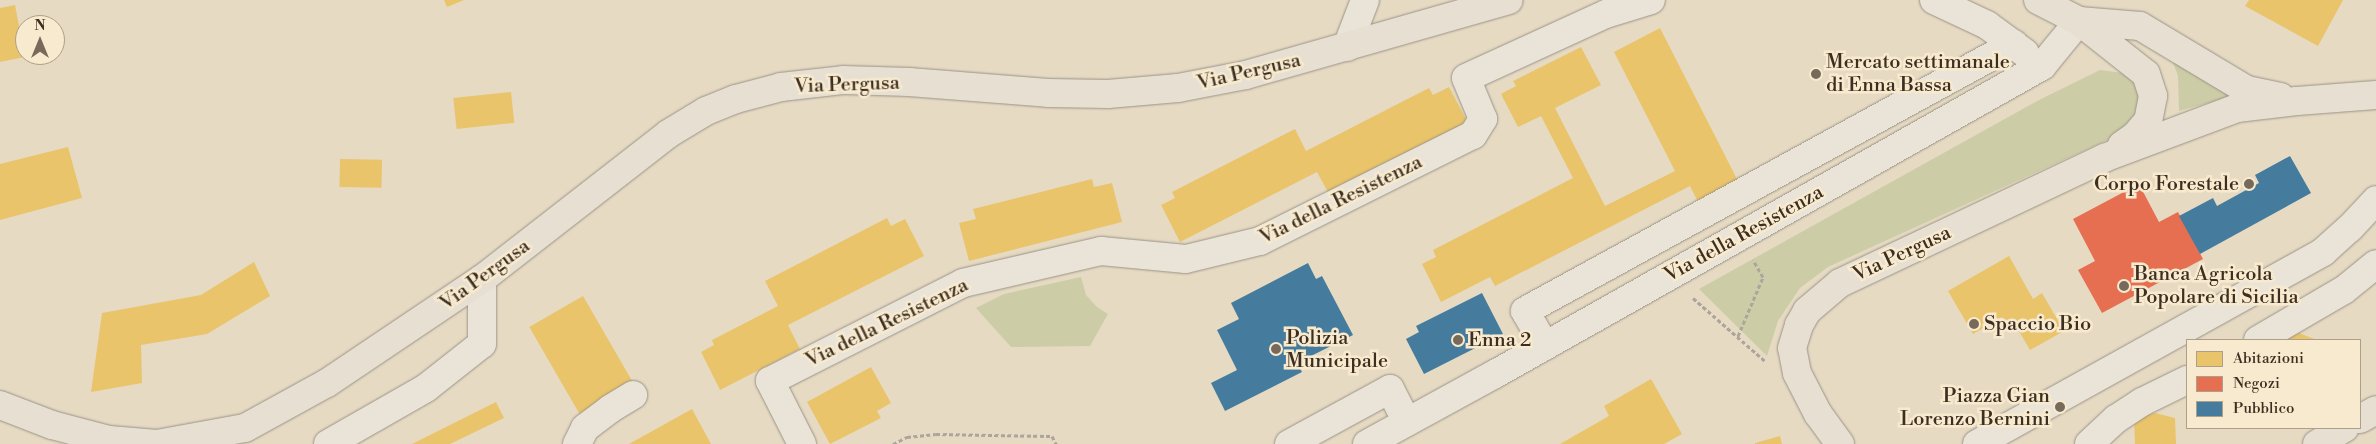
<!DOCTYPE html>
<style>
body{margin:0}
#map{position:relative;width:2376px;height:444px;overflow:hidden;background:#e6dac3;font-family:"Libre Bodoni",serif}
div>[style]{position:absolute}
.green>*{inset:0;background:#cccda7}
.homes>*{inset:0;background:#e9c46a;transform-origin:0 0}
.shops>*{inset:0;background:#e76f51}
.public>*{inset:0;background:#457b9d}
.path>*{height:3px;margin-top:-1.5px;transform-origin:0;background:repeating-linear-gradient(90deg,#aba59c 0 4px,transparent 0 6.5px)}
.roads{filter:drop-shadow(0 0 1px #9b9385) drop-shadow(0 0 1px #9b9385)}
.minor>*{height:28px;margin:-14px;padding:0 14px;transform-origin:14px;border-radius:14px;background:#e9e3d8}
.major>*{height:28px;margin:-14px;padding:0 14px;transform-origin:14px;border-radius:14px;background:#e6dfd2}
.dots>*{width:14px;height:14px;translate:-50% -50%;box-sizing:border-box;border:2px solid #f8eace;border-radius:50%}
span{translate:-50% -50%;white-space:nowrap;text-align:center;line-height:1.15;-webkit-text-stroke:5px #f8eace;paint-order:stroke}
.poi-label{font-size:20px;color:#3c2e21}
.left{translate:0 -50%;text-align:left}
.right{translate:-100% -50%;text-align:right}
.street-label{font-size:20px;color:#3c2e21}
.legend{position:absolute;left:2186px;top:339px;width:175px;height:90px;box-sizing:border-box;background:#f8eace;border:1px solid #ad9f89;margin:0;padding:6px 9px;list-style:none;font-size:15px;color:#3c2e21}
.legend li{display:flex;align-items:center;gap:10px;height:25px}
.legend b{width:25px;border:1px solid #ad9f89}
.north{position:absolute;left:15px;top:15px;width:50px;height:50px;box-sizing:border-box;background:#f8eace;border:1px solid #ad9f89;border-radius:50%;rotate:0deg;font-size:14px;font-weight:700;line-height:20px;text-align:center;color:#3c2e21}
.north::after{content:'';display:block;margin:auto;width:18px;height:22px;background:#786a5a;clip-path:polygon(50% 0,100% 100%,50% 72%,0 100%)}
</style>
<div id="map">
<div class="green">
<i style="clip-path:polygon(2171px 57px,2234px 96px,2179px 111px,2178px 76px)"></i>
<i style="clip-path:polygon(2100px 70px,2123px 73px,2139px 86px,2140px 105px,2132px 120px,2114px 137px,1828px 267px,1800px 288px,1778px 321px,1767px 356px,1699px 289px,2039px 100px)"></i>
<i style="clip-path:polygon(1081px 277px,1086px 295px,1097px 307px,1108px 314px,1090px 346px,1011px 347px,976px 308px,1004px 294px)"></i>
</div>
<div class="homes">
<i style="clip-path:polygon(444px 0,464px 0,447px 7px)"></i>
<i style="clip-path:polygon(2249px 0,2343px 0,2318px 46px,2245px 6px)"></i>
<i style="clip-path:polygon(15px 5px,25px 57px,0 62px,0 8px)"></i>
<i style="clip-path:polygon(1660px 28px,1740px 185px,1700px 206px,1690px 186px,1495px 286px,1490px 277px,1441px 302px,1422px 264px,1436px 257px,1433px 250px,1573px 178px,1541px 116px,1518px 127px,1501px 94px,1516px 86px,1513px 81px,1581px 47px,1601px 85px,1555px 108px,1605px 206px,1675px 171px,1614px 52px)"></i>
<i style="clip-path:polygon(1449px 87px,1468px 123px,1329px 194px,1317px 172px,1180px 242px,1161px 205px,1175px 198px,1172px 192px,1295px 129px,1306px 151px,1429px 88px,1433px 95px)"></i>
<i style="left:511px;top:92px;width:31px;height:58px;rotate:84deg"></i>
<i style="clip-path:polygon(68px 147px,82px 198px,0 220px,0 164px)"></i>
<i style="left:340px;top:159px;width:42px;height:28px;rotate:1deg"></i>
<i style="clip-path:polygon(1092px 179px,1094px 187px,1112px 183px,1122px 222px,969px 261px,959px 223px,976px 219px,973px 209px)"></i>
<i style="clip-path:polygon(887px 218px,891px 226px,905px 219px,924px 256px,788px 325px,800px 349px,720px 390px,701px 352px,714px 345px,712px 340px,778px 306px,765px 281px)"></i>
<i style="clip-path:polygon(2009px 256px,2033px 299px,2042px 293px,2064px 331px,2030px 350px,2012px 319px,2006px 323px,2002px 317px,1973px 334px,1948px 291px)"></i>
<i style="clip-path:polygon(254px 262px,270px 296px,207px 334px,141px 345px,142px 383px,91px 392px,102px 313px,201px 295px)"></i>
<i style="left:583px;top:296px;width:100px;height:62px;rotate:60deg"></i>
<i style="clip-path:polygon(2299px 333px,2317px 340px,2281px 340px)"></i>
<i style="clip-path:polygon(871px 367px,891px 403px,877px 411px,881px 418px,830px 444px,807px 402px)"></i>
<i style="clip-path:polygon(1651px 379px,1682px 434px,1664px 444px,1560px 444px,1609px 416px,1604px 406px)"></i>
<i style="clip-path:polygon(496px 402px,504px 418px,450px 444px,412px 444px)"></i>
<i style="clip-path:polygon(692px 409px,711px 444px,629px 444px)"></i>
<i style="clip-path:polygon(2155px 413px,2175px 418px,2176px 444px,2135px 444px,2134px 419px)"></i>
<i style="clip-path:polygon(1780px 436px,1782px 444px,1755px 444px,1755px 443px)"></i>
</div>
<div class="shops">
<i style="clip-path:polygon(2139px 184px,2159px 222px,2178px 212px,2203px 259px,2102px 313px,2078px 270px,2095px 261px,2073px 219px)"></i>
</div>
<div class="public">
<i style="clip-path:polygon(2290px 156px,2311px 193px,2200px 254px,2179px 216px,2213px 198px,2217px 206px,2259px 183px,2255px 175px)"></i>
<i style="clip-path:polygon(1308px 263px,1316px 279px,1322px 276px,1353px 335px,1297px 363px,1302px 372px,1225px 411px,1211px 383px,1237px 370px,1217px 330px,1239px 319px,1231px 303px)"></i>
<i style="clip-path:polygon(1482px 293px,1503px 334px,1424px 374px,1406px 339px,1419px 332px,1416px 326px)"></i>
</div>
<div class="path">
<i style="left:1693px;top:298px;width:97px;rotate:41.2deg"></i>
<i style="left:1738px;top:336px;width:64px;rotate:-67deg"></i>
<i style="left:1763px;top:277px;width:20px;rotate:-120deg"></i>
<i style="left:893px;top:444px;width:16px;rotate:-27deg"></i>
<i style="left:907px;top:437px;width:29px;rotate:-6deg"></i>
<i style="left:936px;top:434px;width:116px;rotate:1deg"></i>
<i style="left:1052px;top:436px;width:9px;rotate:63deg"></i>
</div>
<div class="roads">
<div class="minor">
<i style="left:1934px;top:0;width:59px;rotate:25.3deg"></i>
<i style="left:1987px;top:25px;width:47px;rotate:36.4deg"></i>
<i style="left:1347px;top:47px;width:50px;rotate:-69deg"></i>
<i style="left:2258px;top:340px;width:99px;rotate:-30.2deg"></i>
<i style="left:2344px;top:290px;width:41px;rotate:-39.1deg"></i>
<i style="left:1545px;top:346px;width:40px;rotate:-119.7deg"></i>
<i style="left:1525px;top:311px;width:557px;rotate:-28.64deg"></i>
<i style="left:328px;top:444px;width:113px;rotate:-29.7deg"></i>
<i style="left:426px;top:388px;width:71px;rotate:-38.2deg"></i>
<i style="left:482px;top:344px;width:65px;rotate:-90deg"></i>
<i style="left:577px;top:444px;width:18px;rotate:-63deg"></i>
<i style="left:585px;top:428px;width:31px;rotate:-37deg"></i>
<i style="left:610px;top:409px;width:27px;rotate:-31deg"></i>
<i style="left:802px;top:444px;width:71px;rotate:-116.9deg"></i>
<i style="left:770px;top:381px;width:216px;rotate:-26.9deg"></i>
<i style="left:963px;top:283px;width:142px;rotate:-13.1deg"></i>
<i style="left:1101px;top:251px;width:85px;rotate:5.4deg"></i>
<i style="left:1186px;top:259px;width:76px;rotate:-13.7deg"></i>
<i style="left:1260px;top:241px;width:238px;rotate:-26.5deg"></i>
<i style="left:1473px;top:135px;width:19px;rotate:-58deg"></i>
<i style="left:1483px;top:119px;width:44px;rotate:-112.5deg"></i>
<i style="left:1466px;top:78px;width:154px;rotate:-24.6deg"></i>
<i style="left:1606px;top:14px;width:47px;rotate:-17.3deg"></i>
<i style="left:1289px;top:444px;width:115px;rotate:-28.6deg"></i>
<i style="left:1390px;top:389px;width:37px;rotate:63deg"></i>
<i style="left:1367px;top:444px;width:146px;rotate:-28.7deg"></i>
<i style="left:1495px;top:374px;width:628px;rotate:-29.38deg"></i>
<i style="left:2042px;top:66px;width:58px;rotate:-50.6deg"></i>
<i style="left:1977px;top:444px;width:396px;rotate:-29deg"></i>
<i style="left:2323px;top:252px;width:36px;rotate:-42deg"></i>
<i style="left:2350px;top:228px;width:38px;rotate:-47deg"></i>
<i style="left:2089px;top:444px;width:37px;rotate:-43deg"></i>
<i style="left:2116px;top:419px;width:31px;rotate:-33deg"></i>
<i style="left:2142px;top:402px;width:50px;rotate:-26.1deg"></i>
</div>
<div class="major">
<i style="left:2038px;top:0;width:46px;rotate:27.1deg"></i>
<i style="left:2079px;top:21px;width:85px;rotate:38.3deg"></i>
<i style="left:2146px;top:74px;width:23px;rotate:72deg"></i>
<i style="left:2153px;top:96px;width:25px;rotate:101deg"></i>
<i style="left:2148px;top:121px;width:20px;rotate:131deg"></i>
<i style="left:2135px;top:136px;width:16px;rotate:145deg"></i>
<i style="left:2079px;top:21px;width:61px;rotate:4.7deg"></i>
<i style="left:2140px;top:26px;width:125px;rotate:30.9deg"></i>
<i style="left:2247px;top:90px;width:34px;rotate:12deg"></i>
<i style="left:0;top:405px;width:56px;rotate:21deg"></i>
<i style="left:52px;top:425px;width:59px;rotate:14.7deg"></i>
<i style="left:109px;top:440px;width:48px;rotate:4.8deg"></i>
<i style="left:2360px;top:419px;width:18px;rotate:-29deg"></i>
<i style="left:157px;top:444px;width:89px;rotate:-10.3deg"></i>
<i style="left:245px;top:428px;width:94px;rotate:-28.8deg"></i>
<i style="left:327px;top:383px;width:187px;rotate:-33.9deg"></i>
<i style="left:482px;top:279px;width:236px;rotate:-37.9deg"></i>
<i style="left:668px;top:134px;width:44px;rotate:-31.2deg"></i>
<i style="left:706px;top:111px;width:32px;rotate:-22deg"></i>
<i style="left:736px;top:99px;width:47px;rotate:-14.9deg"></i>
<i style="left:781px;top:87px;width:62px;rotate:-6.4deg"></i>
<i style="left:843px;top:80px;width:66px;rotate:1.7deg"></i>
<i style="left:909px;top:82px;width:139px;rotate:4.5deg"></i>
<i style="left:1048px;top:93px;width:60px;rotate:1deg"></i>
<i style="left:1108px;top:94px;width:70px;rotate:-4.9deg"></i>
<i style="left:1178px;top:88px;width:69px;rotate:-10.8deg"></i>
<i style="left:1246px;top:75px;width:273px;rotate:-15.9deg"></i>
<i style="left:1840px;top:444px;width:37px;rotate:-126deg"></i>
<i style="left:1818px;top:414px;width:46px;rotate:-117.1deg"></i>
<i style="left:1797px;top:373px;width:25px;rotate:-101deg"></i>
<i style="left:1792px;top:348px;width:24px;rotate:-73deg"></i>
<i style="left:1799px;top:325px;width:16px;rotate:-60deg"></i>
<i style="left:1807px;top:311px;width:43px;rotate:-40.3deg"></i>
<i style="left:1840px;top:283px;width:292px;rotate:-25.3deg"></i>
<i style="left:2104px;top:158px;width:142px;rotate:-20.6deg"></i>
<i style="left:2237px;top:108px;width:60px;rotate:-6.7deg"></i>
<i style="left:2297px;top:101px;width:79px;rotate:-4.3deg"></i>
<i style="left:2317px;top:444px;width:32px;rotate:-30deg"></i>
</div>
</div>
<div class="dots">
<i style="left:1816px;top:74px;background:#786a5a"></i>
<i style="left:2249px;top:184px;background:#786a5a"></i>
<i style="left:2124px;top:286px;background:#786a5a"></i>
<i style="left:1974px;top:324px;background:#786a5a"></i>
<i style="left:1458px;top:340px;background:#786a5a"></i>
<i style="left:1276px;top:349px;background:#786a5a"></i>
<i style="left:2060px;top:407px;background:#786a5a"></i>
</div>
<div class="poi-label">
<span class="left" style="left:1826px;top:74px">Mercato settimanale<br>di Enna Bassa</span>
<span class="right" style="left:2239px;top:184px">Corpo Forestale</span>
<span class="left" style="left:2134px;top:286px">Banca Agricola<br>Popolare di Sicilia</span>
<span class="left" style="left:1984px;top:324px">Spaccio Bio</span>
<span class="left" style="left:1286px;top:350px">Polizia<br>Municipale</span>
<span class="left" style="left:1468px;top:340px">Enna 2</span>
<span class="right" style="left:2050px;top:408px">Piazza Gian<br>Lorenzo Bernini</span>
</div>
<div class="street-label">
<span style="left:1249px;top:72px;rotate:-13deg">Via Pergusa</span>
<span style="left:847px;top:85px;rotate:-2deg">Via Pergusa</span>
<span style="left:1341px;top:200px;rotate:-26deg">Via della Resistenza</span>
<span style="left:1744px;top:234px;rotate:-29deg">Via della Resistenza</span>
<span style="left:1902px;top:254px;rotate:-25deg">Via Pergusa</span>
<span style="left:485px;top:275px;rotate:-36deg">Via Pergusa</span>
<span style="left:887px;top:323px;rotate:-26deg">Via della Resistenza</span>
</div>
<ul class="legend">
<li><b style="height:14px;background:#e9c46a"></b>Abitazioni</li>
<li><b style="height:14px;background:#e76f51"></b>Negozi</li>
<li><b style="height:14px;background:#457b9d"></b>Pubblico</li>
</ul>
<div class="north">N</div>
</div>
